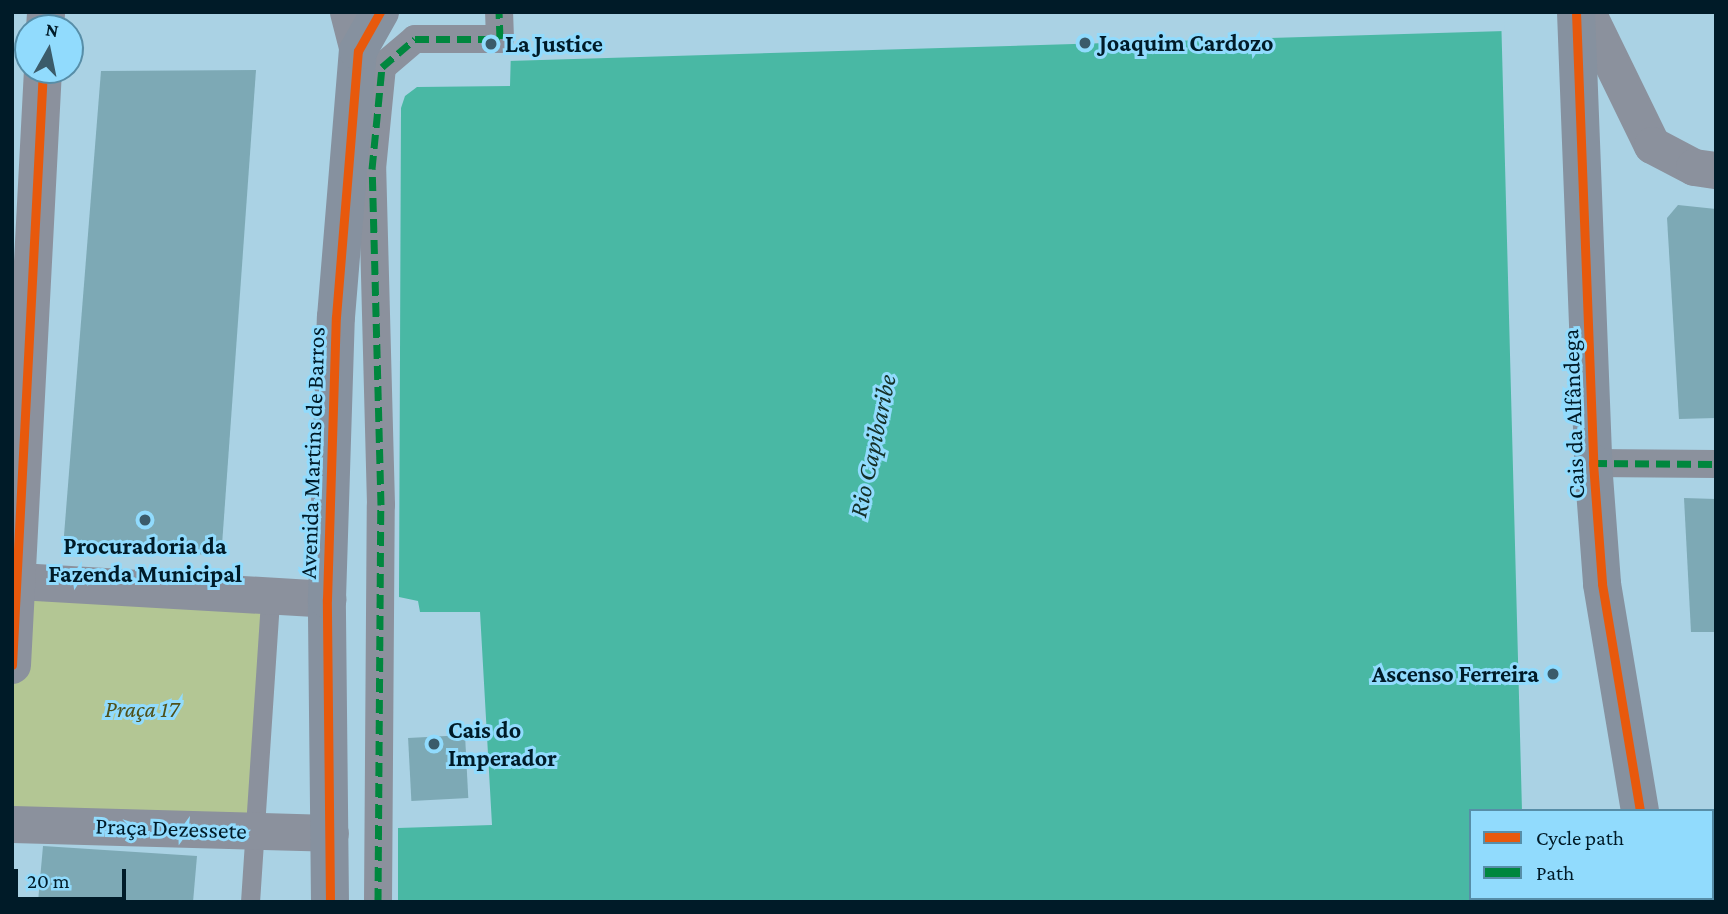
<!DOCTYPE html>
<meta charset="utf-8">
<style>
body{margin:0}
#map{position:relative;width:1728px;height:914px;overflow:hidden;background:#aad2e4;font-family:"Crimson Pro",serif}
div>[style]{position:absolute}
.green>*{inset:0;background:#b3c694;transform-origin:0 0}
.water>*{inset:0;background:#49b8a4}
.pier>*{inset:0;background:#aad2e4}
.building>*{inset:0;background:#7da9b5;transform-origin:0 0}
.service>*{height:19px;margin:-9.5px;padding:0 9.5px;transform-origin:9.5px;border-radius:9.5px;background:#8b919d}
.pedestrian>*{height:28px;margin:-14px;padding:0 14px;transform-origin:14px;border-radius:14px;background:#8b919d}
.minor>*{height:37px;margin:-18.5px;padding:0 18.5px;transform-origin:18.5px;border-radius:18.5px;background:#8b919d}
.tertiary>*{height:38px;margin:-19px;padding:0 19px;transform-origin:19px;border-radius:19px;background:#8b919d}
.secondary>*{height:38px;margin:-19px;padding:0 19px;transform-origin:19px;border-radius:19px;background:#86919f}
.quiet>*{height:7px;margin-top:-3.5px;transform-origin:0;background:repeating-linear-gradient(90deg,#00873e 0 14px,transparent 0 21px)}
.cycleway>*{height:9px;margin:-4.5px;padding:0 4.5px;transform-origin:4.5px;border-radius:4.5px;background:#e8590c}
.dots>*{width:19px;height:19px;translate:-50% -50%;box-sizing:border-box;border:4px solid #91dbfd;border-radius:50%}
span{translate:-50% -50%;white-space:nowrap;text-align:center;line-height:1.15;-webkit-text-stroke:6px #91dbfd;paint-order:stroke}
.poi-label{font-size:24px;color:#001b28;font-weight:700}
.left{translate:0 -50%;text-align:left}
.right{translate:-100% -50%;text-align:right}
.street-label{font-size:24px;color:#001b28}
.park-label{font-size:24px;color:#4f5019;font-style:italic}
.water-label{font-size:26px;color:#142f26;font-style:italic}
.frame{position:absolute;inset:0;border:14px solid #001b28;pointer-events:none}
.legend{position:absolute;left:1469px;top:809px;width:245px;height:91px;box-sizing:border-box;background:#91dbfd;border:2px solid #578ea8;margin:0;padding:9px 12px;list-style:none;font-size:21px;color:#001b28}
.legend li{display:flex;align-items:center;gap:14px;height:35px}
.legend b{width:35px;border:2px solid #578ea8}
.north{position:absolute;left:14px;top:14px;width:70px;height:70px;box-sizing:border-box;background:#91dbfd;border:2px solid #578ea8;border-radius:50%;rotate:9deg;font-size:19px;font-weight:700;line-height:28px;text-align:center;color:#001b28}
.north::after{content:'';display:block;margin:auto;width:24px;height:32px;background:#3b5b6a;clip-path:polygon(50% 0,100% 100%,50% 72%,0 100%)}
.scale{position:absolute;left:14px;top:869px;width:112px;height:32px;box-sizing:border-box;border:4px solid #001b28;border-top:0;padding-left:9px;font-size:21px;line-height:24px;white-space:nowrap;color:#001b28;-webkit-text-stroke:5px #91dbfd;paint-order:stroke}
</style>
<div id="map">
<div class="green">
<i style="left:12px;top:581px;width:259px;height:243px;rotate:4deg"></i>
</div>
<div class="water">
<i style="clip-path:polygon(512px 12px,1501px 12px,1522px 811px,1471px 811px,1471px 898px,1524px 902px,398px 902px,398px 828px,492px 825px,480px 612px,420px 612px,418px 601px,399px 597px,401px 108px,405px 96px,417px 87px,510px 86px)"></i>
</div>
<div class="pier">
<i style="clip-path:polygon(508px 12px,1504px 12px,1505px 31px,507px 61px)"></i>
</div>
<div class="building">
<i style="clip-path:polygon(256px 70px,222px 545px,213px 555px,63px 548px,101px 71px)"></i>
<i style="clip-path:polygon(1678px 205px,1716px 209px,1716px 418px,1679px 419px,1667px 218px)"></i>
<i style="clip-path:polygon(1684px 498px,1716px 499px,1716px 632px,1691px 632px)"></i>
<i style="left:465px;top:735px;width:63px;height:57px;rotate:87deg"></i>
<i style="clip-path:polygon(43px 846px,197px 856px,193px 902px,38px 902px)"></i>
</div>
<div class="service">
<i style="left:250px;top:902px;width:305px;rotate:-86.2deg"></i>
<i style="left:1605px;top:902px;width:4px;rotate:-76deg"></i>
</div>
<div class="pedestrian">
<i style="left:1593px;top:463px;width:123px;rotate:0.5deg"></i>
<i style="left:378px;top:902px;width:397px;rotate:-89.6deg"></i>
<i style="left:381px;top:505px;width:336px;rotate:-91.5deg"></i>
<i style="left:372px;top:169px;width:102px;rotate:-84.4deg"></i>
<i style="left:382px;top:67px;width:43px;rotate:-40.3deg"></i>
<i style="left:415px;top:39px;width:85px"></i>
<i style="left:500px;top:39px;width:27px;rotate:-92deg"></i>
</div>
<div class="minor">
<i style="left:348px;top:12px;width:40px;rotate:75.6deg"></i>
<i style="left:1587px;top:12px;width:148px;rotate:64deg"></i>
<i style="left:1652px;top:145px;width:47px;rotate:27.6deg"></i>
<i style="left:1694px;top:167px;width:22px;rotate:8deg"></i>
<i style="left:18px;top:581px;width:310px;rotate:3.3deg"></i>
<i style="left:12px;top:824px;width:318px;rotate:1.6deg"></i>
</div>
<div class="tertiary">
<i style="left:45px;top:28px;width:16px;rotate:-86deg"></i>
<i style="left:12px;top:665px;width:596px;rotate:-87.02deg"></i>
</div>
<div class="secondary">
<i style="left:1576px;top:12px;width:451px;rotate:87.8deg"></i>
<i style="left:1593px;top:463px;width:121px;rotate:85.7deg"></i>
<i style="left:1602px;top:584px;width:230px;rotate:80.5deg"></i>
<i style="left:1651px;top:898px;width:4px;rotate:90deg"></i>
<i style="left:330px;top:902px;width:303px;rotate:-90.6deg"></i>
<i style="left:327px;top:599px;width:282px;rotate:-88.2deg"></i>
<i style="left:336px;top:317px;width:267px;rotate:-85.3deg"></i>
<i style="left:358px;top:51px;width:45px;rotate:-60.6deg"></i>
</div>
<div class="quiet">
<i style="left:1593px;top:463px;width:123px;rotate:0.5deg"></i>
<i style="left:378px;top:902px;width:397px;rotate:-89.6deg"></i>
<i style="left:381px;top:505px;width:336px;rotate:-91.5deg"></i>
<i style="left:372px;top:169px;width:102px;rotate:-84.4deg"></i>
<i style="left:382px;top:67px;width:43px;rotate:-40.3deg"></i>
<i style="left:415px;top:39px;width:85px"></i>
<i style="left:500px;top:39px;width:27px;rotate:-92deg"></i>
</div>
<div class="cycleway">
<i style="left:1576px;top:12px;width:451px;rotate:87.8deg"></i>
<i style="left:1593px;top:463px;width:121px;rotate:85.7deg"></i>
<i style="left:1602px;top:584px;width:230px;rotate:80.5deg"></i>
<i style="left:12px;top:665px;width:596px;rotate:-87.02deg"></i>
<i style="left:330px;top:902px;width:303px;rotate:-90.6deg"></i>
<i style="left:327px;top:599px;width:282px;rotate:-88.2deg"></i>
<i style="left:336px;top:317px;width:267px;rotate:-85.3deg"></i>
<i style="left:358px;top:51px;width:45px;rotate:-60.6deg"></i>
</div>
<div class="dots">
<i style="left:1085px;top:43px;background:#3b5b6a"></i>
<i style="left:491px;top:44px;background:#3b5b6a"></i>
<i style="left:145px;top:520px;background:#3b5b6a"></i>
<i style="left:1553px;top:674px;background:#3b5b6a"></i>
<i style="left:434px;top:744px;background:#3b5b6a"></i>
</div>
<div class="poi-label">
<span class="left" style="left:1099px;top:43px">Joaquim Cardozo</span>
<span class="left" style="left:505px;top:44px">La Justice</span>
<span style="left:145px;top:560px">Procuradoria da<br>Fazenda Municipal</span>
<span class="right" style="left:1539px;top:674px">Ascenso Ferreira</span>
<span class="left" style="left:448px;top:744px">Cais do<br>Imperador</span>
</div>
<div class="street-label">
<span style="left:1573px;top:414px;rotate:-92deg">Cais da Alfândega</span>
<span style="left:312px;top:453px;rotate:-88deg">Avenida Martins de Barros</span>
<span style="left:171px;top:828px;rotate:2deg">Praça Dezessete</span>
</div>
<div class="park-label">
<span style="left:142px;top:709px">Praça 17</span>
</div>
<div class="water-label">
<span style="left:873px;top:446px;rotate:-78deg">Rio Capibaribe</span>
</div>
<div class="frame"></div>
<ul class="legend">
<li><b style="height:9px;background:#e8590c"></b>Cycle path</li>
<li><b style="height:9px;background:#00873e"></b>Path</li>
</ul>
<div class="north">N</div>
<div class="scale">20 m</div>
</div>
